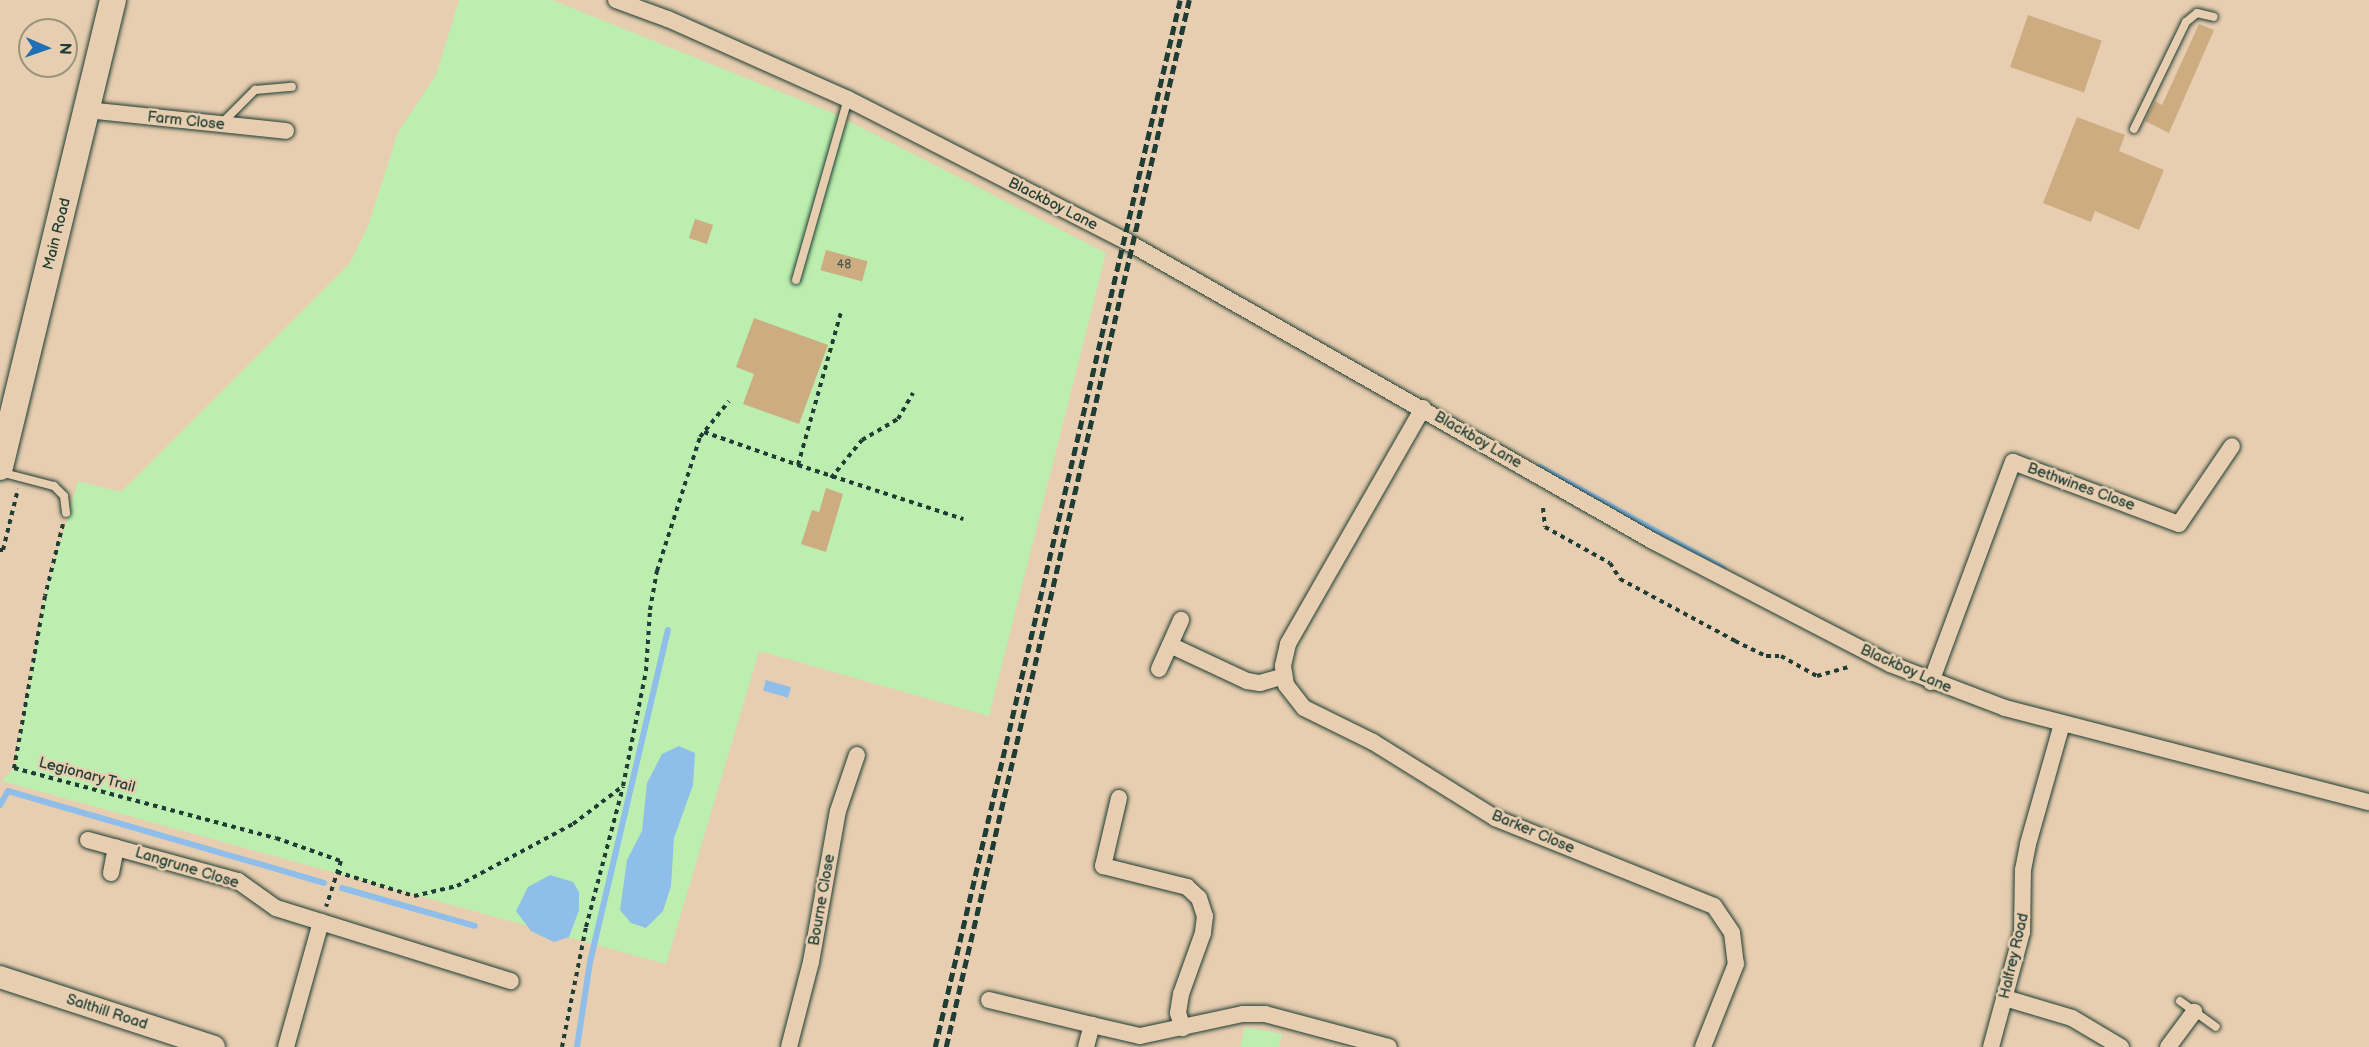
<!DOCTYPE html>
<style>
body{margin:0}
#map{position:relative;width:2369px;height:1047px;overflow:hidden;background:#e8ceb0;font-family:"Balsamiq Sans",sans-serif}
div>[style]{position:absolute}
.green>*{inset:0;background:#bcefaf}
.water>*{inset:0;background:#8ebee9;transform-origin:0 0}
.stream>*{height:6px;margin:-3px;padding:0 3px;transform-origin:3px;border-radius:3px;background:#8ebee9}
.building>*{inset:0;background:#ceac82;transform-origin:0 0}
.path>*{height:4px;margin-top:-2px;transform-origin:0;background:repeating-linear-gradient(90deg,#1f3d34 0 4.5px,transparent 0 9px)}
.roads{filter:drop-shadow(0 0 2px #1f3d34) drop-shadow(0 0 2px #1f3d34)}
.lane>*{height:8px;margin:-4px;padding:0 4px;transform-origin:4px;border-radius:4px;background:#e8ceb0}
.street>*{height:16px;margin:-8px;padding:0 8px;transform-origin:8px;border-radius:8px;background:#e8ceb0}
.secondary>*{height:22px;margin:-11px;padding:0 11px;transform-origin:11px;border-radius:11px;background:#e8ceb0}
.primary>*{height:26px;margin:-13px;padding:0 13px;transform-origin:13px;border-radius:13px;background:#e8ceb0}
.rail>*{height:4.5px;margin-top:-2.25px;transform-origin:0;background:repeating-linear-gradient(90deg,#1f3d34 0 9px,transparent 0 13.5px)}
span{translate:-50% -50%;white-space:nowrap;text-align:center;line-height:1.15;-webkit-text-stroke:5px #e8ceb0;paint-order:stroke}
.number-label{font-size:12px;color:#4b5948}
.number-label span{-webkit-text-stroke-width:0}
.street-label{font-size:15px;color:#1f3d34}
.north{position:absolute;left:18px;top:18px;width:60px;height:60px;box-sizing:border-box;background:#e8ceb0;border:2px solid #98947e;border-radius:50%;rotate:92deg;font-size:16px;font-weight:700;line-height:24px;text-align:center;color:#1f3d34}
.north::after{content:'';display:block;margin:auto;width:21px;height:27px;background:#1f6fb2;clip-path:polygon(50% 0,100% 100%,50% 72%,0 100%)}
</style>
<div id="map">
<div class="green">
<i style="clip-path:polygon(459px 0,552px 0,833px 113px,1106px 253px,989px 716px,759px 651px,666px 964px,2px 781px,14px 768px,45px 596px,78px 481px,121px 492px,350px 263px,368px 226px,398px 132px,436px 75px)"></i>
<i style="clip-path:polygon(1245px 1027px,1282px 1034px,1279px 1047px,1240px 1047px)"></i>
</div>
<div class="water">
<i style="left:766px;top:680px;width:26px;height:11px;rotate:16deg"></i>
<i style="clip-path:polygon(679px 746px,695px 753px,693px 785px,674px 838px,671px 886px,663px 911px,646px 928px,631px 923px,620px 910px,627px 860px,642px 831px,647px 783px,662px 754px)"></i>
<i style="clip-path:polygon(550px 875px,573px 882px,579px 892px,579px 910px,569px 937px,554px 942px,531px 931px,516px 911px,528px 887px)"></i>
</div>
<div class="stream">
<i style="left:1540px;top:467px;width:209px;rotate:28.9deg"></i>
<i style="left:0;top:805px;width:16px;rotate:-60deg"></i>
<i style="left:8px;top:791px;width:329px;rotate:16.2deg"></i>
<i style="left:342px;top:888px;width:138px;rotate:15.9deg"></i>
<i style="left:577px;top:1047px;width:86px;rotate:-81.3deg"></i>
<i style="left:590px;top:962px;width:341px;rotate:-76.8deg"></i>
</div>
<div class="building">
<i style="left:2028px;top:15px;width:78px;height:55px;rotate:19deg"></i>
<i style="clip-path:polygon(2199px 24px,2214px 30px,2169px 133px,2145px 121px,2155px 101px,2162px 105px)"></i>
<i style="clip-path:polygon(2077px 117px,2125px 135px,2119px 151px,2164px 170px,2139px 230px,2095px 211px,2091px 222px,2043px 203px)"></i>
<i style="left:695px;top:219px;width:19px;height:20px;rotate:18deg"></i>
<i style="left:826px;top:250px;width:43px;height:21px;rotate:15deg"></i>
<i style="clip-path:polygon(754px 318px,828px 345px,799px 424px,743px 404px,754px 374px,736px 367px)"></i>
<i style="clip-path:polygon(826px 488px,843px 494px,826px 552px,801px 544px,812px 510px,819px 512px)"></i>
</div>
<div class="path">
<i style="left:704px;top:432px;width:100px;rotate:19.3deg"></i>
<i style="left:798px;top:465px;width:159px;rotate:-74.3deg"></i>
<i style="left:798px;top:465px;width:174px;rotate:18.1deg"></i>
<i style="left:831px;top:478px;width:49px;rotate:-50.8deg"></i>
<i style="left:862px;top:440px;width:42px;rotate:-30.3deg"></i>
<i style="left:898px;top:419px;width:30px;rotate:-60deg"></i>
<i style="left:1543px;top:508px;width:19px;rotate:84deg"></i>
<i style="left:1545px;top:527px;width:74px;rotate:29deg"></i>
<i style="left:1610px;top:563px;width:19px;rotate:58deg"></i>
<i style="left:1620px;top:579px;width:131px;rotate:28.3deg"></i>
<i style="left:1735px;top:641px;width:34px;rotate:26deg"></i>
<i style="left:1766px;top:656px;width:15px"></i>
<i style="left:1781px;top:656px;width:41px;rotate:29.1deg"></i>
<i style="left:1817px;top:676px;width:35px;rotate:-16deg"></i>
<i style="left:63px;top:524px;width:74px;rotate:104deg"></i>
<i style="left:45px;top:596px;width:175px;rotate:100.2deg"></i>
<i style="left:14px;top:768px;width:271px;rotate:15deg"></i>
<i style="left:276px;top:838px;width:69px;rotate:19.5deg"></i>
<i style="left:341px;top:861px;width:48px;rotate:108.1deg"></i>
<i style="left:0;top:550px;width:3px"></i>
<i style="left:3px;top:550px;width:63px;rotate:-76.2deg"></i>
<i style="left:337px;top:872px;width:81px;rotate:17.3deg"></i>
<i style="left:414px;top:896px;width:44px;rotate:-13.1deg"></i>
<i style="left:457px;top:886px;width:132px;rotate:-28.1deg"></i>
<i style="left:573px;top:824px;width:63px;rotate:-37.2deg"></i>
<i style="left:623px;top:786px;width:117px;rotate:-78.7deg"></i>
<i style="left:646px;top:671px;width:61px;rotate:-86.2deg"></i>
<i style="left:650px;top:610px;width:40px;rotate:-80deg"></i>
<i style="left:657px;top:571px;width:141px;rotate:-72.2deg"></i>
<i style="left:700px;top:437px;width:46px;rotate:-51.1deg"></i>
<i style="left:562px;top:1047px;width:122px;rotate:-78.7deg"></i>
<i style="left:586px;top:927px;width:145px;rotate:-75.2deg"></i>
</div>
<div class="roads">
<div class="lane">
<i style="left:222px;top:123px;width:47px;rotate:-45deg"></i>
<i style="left:255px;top:90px;width:37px;rotate:-5deg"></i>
<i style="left:2134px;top:129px;width:119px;rotate:-64.1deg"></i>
<i style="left:2186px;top:22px;width:14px;rotate:-39deg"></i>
<i style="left:2197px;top:13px;width:17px;rotate:13deg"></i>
<i style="left:796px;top:280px;width:188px;rotate:-74deg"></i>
<i style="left:0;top:472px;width:56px;rotate:14.5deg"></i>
<i style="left:54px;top:486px;width:14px;rotate:45deg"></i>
<i style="left:64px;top:496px;width:17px;rotate:83deg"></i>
<i style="left:2180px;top:1001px;width:44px;rotate:35.8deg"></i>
</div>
<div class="street">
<i style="left:616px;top:0;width:55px;rotate:20.1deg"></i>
<i style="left:668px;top:19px;width:197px;rotate:24deg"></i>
<i style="left:848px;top:99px;width:310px;rotate:27.1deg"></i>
<i style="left:1124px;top:240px;width:609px;rotate:29.64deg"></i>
<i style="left:1653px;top:541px;width:267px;rotate:27.4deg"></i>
<i style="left:1890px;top:664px;width:123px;rotate:20.9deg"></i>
<i style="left:2005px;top:708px;width:376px;rotate:14.5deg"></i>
<i style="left:87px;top:110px;width:200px;rotate:6deg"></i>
<i style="left:1423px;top:408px;width:272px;rotate:119.8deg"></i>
<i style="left:1288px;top:644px;width:23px;rotate:103deg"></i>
<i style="left:1283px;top:666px;width:19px;rotate:81deg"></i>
<i style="left:1286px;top:685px;width:29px;rotate:52deg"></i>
<i style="left:1304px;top:708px;width:77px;rotate:26.2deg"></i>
<i style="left:1373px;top:742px;width:144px;rotate:31.9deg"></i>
<i style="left:1495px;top:818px;width:236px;rotate:21.9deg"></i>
<i style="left:1714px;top:906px;width:32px;rotate:56deg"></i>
<i style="left:1732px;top:933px;width:31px;rotate:83deg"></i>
<i style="left:1736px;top:964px;width:89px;rotate:111.7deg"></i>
<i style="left:1170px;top:645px;width:85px;rotate:25.1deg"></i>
<i style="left:1247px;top:681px;width:13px;rotate:9deg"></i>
<i style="left:1260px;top:683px;width:25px;rotate:-16deg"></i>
<i style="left:1159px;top:669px;width:54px;rotate:-65.8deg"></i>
<i style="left:1931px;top:682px;width:235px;rotate:-69.6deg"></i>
<i style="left:2013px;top:462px;width:177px;rotate:20.5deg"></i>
<i style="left:2179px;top:524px;width:94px;rotate:-55.8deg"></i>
<i style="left:1119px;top:798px;width:70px;rotate:103.2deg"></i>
<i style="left:1103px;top:866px;width:87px;rotate:14deg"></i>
<i style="left:1187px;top:887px;width:16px;rotate:43deg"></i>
<i style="left:1199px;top:898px;width:19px;rotate:72deg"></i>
<i style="left:1205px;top:916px;width:17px;rotate:97deg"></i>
<i style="left:1203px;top:933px;width:65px;rotate:109.8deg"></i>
<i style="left:1181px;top:994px;width:19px;rotate:99deg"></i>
<i style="left:1178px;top:1013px;width:16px;rotate:72deg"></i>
<i style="left:88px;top:840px;width:156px;rotate:15.3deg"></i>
<i style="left:238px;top:881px;width:47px;rotate:35.4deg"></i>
<i style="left:276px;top:908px;width:246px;rotate:17.3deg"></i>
<i style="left:111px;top:873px;width:26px;rotate:-79deg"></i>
<i style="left:2005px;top:998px;width:70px;rotate:16.6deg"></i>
<i style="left:2072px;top:1018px;width:57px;rotate:30.6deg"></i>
<i style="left:989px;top:1000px;width:106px;rotate:13.6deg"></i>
<i style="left:286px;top:1047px;width:130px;rotate:-74.4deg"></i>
<i style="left:789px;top:1047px;width:88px;rotate:-75.5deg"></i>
<i style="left:811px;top:962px;width:153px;rotate:-79.9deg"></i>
<i style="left:838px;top:811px;width:59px;rotate:-71.3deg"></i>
<i style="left:1086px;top:1047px;width:23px;rotate:-75deg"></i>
<i style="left:1092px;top:1025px;width:49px;rotate:12.9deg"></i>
<i style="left:1140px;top:1036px;width:105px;rotate:-12.1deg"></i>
<i style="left:1243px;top:1014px;width:22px"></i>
<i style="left:1265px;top:1014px;width:128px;rotate:14.9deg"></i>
<i style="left:1991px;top:1047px;width:119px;rotate:-74.9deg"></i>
<i style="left:2022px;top:932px;width:62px;rotate:-89.1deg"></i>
<i style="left:2023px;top:870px;width:26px;rotate:-79deg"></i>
<i style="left:2028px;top:844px;width:125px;rotate:-74.2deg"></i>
<i style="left:2168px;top:1047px;width:44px;rotate:-53.4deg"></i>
</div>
<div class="secondary">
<i style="left:0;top:977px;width:225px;rotate:18.1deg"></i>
</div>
<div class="primary">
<i style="left:0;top:467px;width:480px;rotate:-76.4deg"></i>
</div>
</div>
<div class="rail">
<i style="left:935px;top:1047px;width:1075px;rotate:-76.83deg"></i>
<i style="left:946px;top:1047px;width:1075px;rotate:-76.93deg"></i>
</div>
<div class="number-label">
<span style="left:844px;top:265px">48</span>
</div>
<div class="street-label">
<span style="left:186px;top:121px;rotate:6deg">Farm Close</span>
<span style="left:1053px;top:204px;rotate:27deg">Blackboy Lane</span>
<span style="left:57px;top:234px;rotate:-76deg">Main Road</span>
<span style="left:1478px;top:440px;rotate:30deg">Blackboy Lane</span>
<span style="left:2081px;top:487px;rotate:20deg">Bethwines Close</span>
<span style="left:1906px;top:669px;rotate:24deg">Blackboy Lane</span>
<span style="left:87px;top:775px;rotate:15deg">Legionary Trail</span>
<span style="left:1533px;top:832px;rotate:23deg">Barker Close</span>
<span style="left:187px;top:868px;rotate:17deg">Langrune Close</span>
<span style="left:822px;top:900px;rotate:-80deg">Bourne Close</span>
<span style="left:2014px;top:956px;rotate:-77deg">Halfrey Road</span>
<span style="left:107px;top:1012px;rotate:18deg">Salthill Road</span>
</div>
<div class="north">N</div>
</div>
